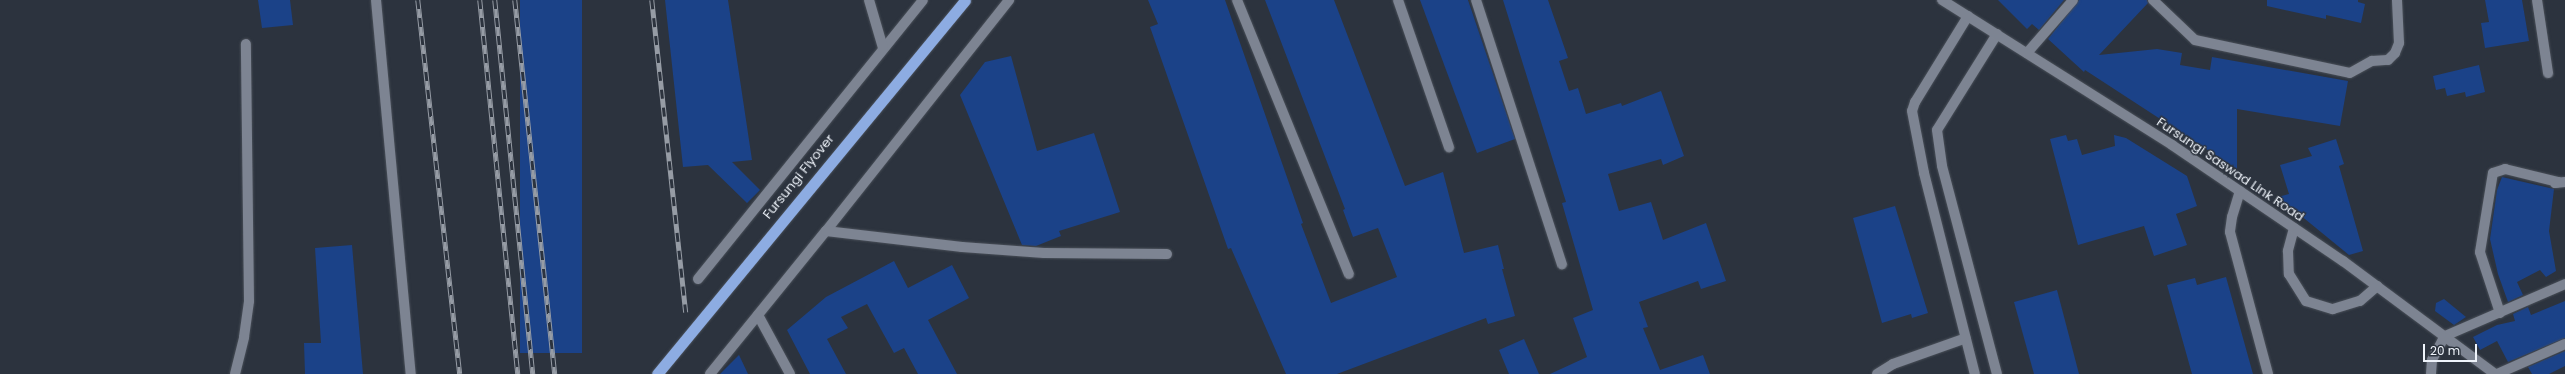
<!DOCTYPE html>
<style>
body{margin:0}
#map{position:relative;width:2565px;height:374px;overflow:hidden;background:#2c333e;font-family:Poppins,sans-serif}
div>[style]{position:absolute}
.building>*{inset:0;background:#1b4288;transform-origin:0 0}
.roads{filter:drop-shadow(0 0 1px #494f58) drop-shadow(0 0 1px #494f58)}
.service>*{height:10px;margin:-5px;padding:0 5px;transform-origin:5px;border-radius:5px;background:#7d8492}
.minor>*{height:10px;margin:-5px;padding:0 5px;transform-origin:5px;border-radius:5px;background:#7d8492}
.tertiary>*{height:10px;margin:-5px;padding:0 5px;transform-origin:5px;border-radius:5px;background:#7d8492}
.trunk>*{height:11px;margin:-5.5px;padding:0 5.5px;transform-origin:5.5px;border-radius:5.5px;background:#8dace2}
.rail>*{height:4.5px;margin-top:-2.25px;transform-origin:0;background:repeating-linear-gradient(90deg,#2c333e 0 9px,#969ca5 0 18px);box-sizing:border-box;border-block:1px solid #969ca5}
span{translate:-50% -50%;white-space:nowrap;text-align:center;line-height:1.15;-webkit-text-stroke:3px #2c333e;paint-order:stroke}
.street-label{font-size:13px;color:#eff4fb}
.scale{position:absolute;left:2423px;top:344px;width:54px;height:18px;box-sizing:border-box;border:2px solid #eff4fb;border-top:0;padding-left:5px;font-size:12px;line-height:14px;white-space:nowrap;color:#eff4fb;-webkit-text-stroke:3px #2c333e;paint-order:stroke}
</style>
<div id="map">
<div class="building">
<i style="clip-path:polygon(258px 0,290px 0,293px 25px,262px 28px)"></i>
<i style="left:520px;top:0;width:62px;height:353px"></i>
<i style="clip-path:polygon(665px 0,728px 0,752px 160px,732px 162px,760px 190px,747px 203px,708px 165px,683px 167px)"></i>
<i style="clip-path:polygon(1148px 0,1225px 0,1303px 223px,1301px 224px,1331px 303px,1397px 277px,1378px 228px,1353px 237px,1343px 210px,1345px 209px,1265px 0,1334px 0,1405px 186px,1443px 172px,1464px 253px,1498px 245px,1504px 269px,1502px 269px,1515px 316px,1488px 324px,1486px 318px,1337px 374px,1286px 374px,1231px 248px,1228px 249px,1150px 27px,1158px 24px)"></i>
<i style="clip-path:polygon(1420px 0,1468px 0,1515px 139px,1477px 153px)"></i>
<i style="clip-path:polygon(1503px 0,1548px 0,1568px 58px,1559px 61px,1569px 91px,1578px 88px,1586px 114px,1621px 103px,1622px 106px,1661px 91px,1684px 156px,1663px 165px,1661px 159px,1608px 174px,1619px 211px,1651px 202px,1663px 240px,1706px 223px,1726px 281px,1701px 289px,1698px 281px,1639px 302px,1648px 327px,1643px 328px,1660px 370px,1703px 355px,1710px 374px,1550px 374px,1587px 357px,1573px 318px,1593px 310px,1562px 203px,1566px 202px)"></i>
<i style="clip-path:polygon(1998px 0,2064px 0,2039px 30px,2032px 24px,2027px 29px)"></i>
<i style="clip-path:polygon(2079px 0,2147px 0,2148px 3px,2099px 55px,2157px 49px,2182px 53px,2180px 65px,2210px 70px,2212px 57px,2348px 81px,2340px 126px,2237px 109px,2237px 169px,2085px 70px,2084px 72px,2048px 39px)"></i>
<i style="clip-path:polygon(2267px 0,2358px 0,2358px 2px,2365px 4px,2361px 23px,2326px 15px,2326px 19px,2267px 6px)"></i>
<i style="clip-path:polygon(2485px 0,2522px 0,2529px 41px,2485px 48px,2481px 23px,2489px 22px)"></i>
<i style="clip-path:polygon(1011px 56px,1037px 151px,1094px 133px,1120px 212px,1059px 231px,1061px 236px,1036px 246px,1022px 245px,960px 95px,985px 62px)"></i>
<i style="clip-path:polygon(2479px 65px,2485px 92px,2466px 97px,2465px 92px,2447px 96px,2445px 88px,2436px 90px,2433px 76px)"></i>
<i style="clip-path:polygon(2066px 135px,2068px 141px,2077px 139px,2082px 155px,2115px 146px,2114px 135px,2126px 138px,2187px 176px,2197px 206px,2176px 214px,2187px 245px,2154px 256px,2144px 226px,2078px 245px,2050px 139px)"></i>
<i style="clip-path:polygon(2336px 139px,2344px 164px,2339px 166px,2363px 251px,2349px 255px,2278px 197px,2289px 194px,2280px 165px,2312px 156px,2308px 148px)"></i>
<i style="clip-path:polygon(2502px 177px,2554px 189px,2549px 231px,2556px 271px,2546px 277px,2540px 270px,2517px 282px,2523px 295px,2508px 302px,2498px 274px,2490px 239px,2497px 190px)"></i>
<i style="clip-path:polygon(1895px 206px,1928px 313px,1912px 318px,1911px 314px,1882px 323px,1853px 218px)"></i>
<i style="clip-path:polygon(352px 245px,363px 374px,305px 374px,304px 343px,321px 343px,315px 248px)"></i>
<i style="clip-path:polygon(894px 261px,908px 288px,952px 265px,969px 298px,928px 320px,957px 374px,918px 374px,904px 348px,894px 353px,867px 304px,841px 317px,848px 328px,827px 339px,846px 374px,810px 374px,787px 330px,826px 297px)"></i>
<i style="clip-path:polygon(2226px 277px,2253px 374px,2192px 374px,2167px 285px,2195px 278px,2197px 285px)"></i>
<i style="clip-path:polygon(2057px 290px,2079px 374px,2034px 374px,2014px 302px)"></i>
<i style="clip-path:polygon(2444px 299px,2466px 317px,2454px 325px,2435px 311px,2436px 303px)"></i>
<i style="clip-path:polygon(2565px 301px,2565px 338px,2508px 362px,2497px 341px,2480px 350px,2473px 337px,2497px 325px,2515px 321px,2513px 314px,2528px 307px,2531px 315px)"></i>
<i style="clip-path:polygon(1524px 339px,1539px 374px,1509px 374px,1499px 350px)"></i>
<i style="clip-path:polygon(2565px 351px,2565px 366px,2549px 374px,2532px 374px,2528px 367px)"></i>
<i style="clip-path:polygon(739px 355px,748px 374px,720px 374px)"></i>
</div>
<div class="roads">
<div class="service">
<i style="left:1237px;top:0;width:296px;rotate:67.8deg"></i>
<i style="left:1398px;top:0;width:156px;rotate:70.9deg"></i>
<i style="left:1476px;top:0;width:278px;rotate:72deg"></i>
<i style="left:2240px;top:191px;width:27px;rotate:107deg"></i>
<i style="left:2232px;top:217px;width:15px;rotate:98deg"></i>
<i style="left:2230px;top:232px;width:147px;rotate:75deg"></i>
<i style="left:2294px;top:228px;width:24px;rotate:105deg"></i>
<i style="left:2288px;top:251px;width:23px;rotate:88deg"></i>
<i style="left:2289px;top:274px;width:32px;rotate:58deg"></i>
<i style="left:2306px;top:301px;width:28px;rotate:17deg"></i>
<i style="left:2333px;top:309px;width:28px;rotate:-17deg"></i>
<i style="left:2360px;top:301px;width:23px;rotate:-41deg"></i>
<i style="left:826px;top:231px;width:295px;rotate:-51.6deg"></i>
<i style="left:698px;top:279px;width:358px;rotate:-51.1deg"></i>
<i style="left:2500px;top:313px;width:64px;rotate:-108.2deg"></i>
<i style="left:2480px;top:252px;width:80px;rotate:-80.7deg"></i>
<i style="left:2493px;top:173px;width:13px;rotate:-18deg"></i>
<i style="left:2505px;top:169px;width:55px;rotate:13.8deg"></i>
<i style="left:2558px;top:182px;width:3px;rotate:162deg"></i>
<i style="left:2555px;top:183px;width:10px;rotate:-6deg"></i>
<i style="left:758px;top:315px;width:67px;rotate:61.5deg"></i>
<i style="left:235px;top:374px;width:38px;rotate:-76deg"></i>
<i style="left:244px;top:337px;width:36px;rotate:-82deg"></i>
<i style="left:249px;top:301px;width:257px;rotate:-90.7deg"></i>
<i style="left:710px;top:374px;width:184px;rotate:-51deg"></i>
<i style="left:826px;top:231px;width:137px;rotate:6.7deg"></i>
<i style="left:962px;top:247px;width:82px;rotate:4.2deg"></i>
<i style="left:1044px;top:253px;width:123px;rotate:0.5deg"></i>
<i style="left:1877px;top:374px;width:19px;rotate:-32deg"></i>
<i style="left:1893px;top:364px;width:77px;rotate:-19.6deg"></i>
<i style="left:2431px;top:374px;width:14px;rotate:-86deg"></i>
<i style="left:2432px;top:360px;width:27px;rotate:-62deg"></i>
<i style="left:2445px;top:336px;width:131px;rotate:-23.4deg"></i>
</div>
<div class="minor">
<i style="left:376px;top:0;width:376px;rotate:84.7deg"></i>
<i style="left:869px;top:0;width:50px;rotate:73.7deg"></i>
<i style="left:2153px;top:0;width:58px;rotate:43.6deg"></i>
<i style="left:2195px;top:40px;width:158px;rotate:12deg"></i>
<i style="left:2350px;top:73px;width:25px;rotate:-29deg"></i>
<i style="left:2372px;top:61px;width:16px;rotate:-4deg"></i>
<i style="left:2388px;top:60px;width:10px;rotate:-45deg"></i>
<i style="left:2395px;top:53px;width:11px;rotate:-68deg"></i>
<i style="left:2399px;top:43px;width:43px;rotate:-92.7deg"></i>
<i style="left:2537px;top:0;width:74px;rotate:81.4deg"></i>
<i style="left:1968px;top:16px;width:101px;rotate:121.6deg"></i>
<i style="left:1915px;top:102px;width:9px;rotate:108deg"></i>
<i style="left:1912px;top:111px;width:63px;rotate:79deg"></i>
<i style="left:1924px;top:173px;width:207px;rotate:75.8deg"></i>
<i style="left:1997px;top:34px;width:113px;rotate:122deg"></i>
<i style="left:1937px;top:130px;width:36px;rotate:82deg"></i>
<i style="left:1942px;top:166px;width:215px;rotate:75.2deg"></i>
<i style="left:2027px;top:53px;width:70px;rotate:-49deg"></i>
<i style="left:2497px;top:374px;width:74px;rotate:-23.8deg"></i>
</div>
<div class="tertiary">
<i style="left:1942px;top:0;width:272px;rotate:32.2deg"></i>
<i style="left:2172px;top:145px;width:207px;rotate:34.2deg"></i>
<i style="left:2343px;top:261px;width:189px;rotate:36.6deg"></i>
</div>
<div class="trunk">
<i style="left:657px;top:374px;width:484px;rotate:-50.5deg"></i>
</div>
</div>
<div class="rail">
<i style="left:418px;top:0;width:376px;rotate:83.6deg"></i>
<i style="left:480px;top:0;width:376px;rotate:84.2deg"></i>
<i style="left:495px;top:0;width:376px;rotate:84.2deg"></i>
<i style="left:515px;top:0;width:376px;rotate:83.9deg"></i>
<i style="left:652px;top:0;width:314px;rotate:83.8deg"></i>
</div>
<div class="street-label">
<span style="left:2230px;top:170px;rotate:34deg">Fursungi Saswad Link Road</span>
<span style="left:799px;top:177px;rotate:-51deg">Fursungi Flyover</span>
</div>
<div class="scale">20 m</div>
</div>
